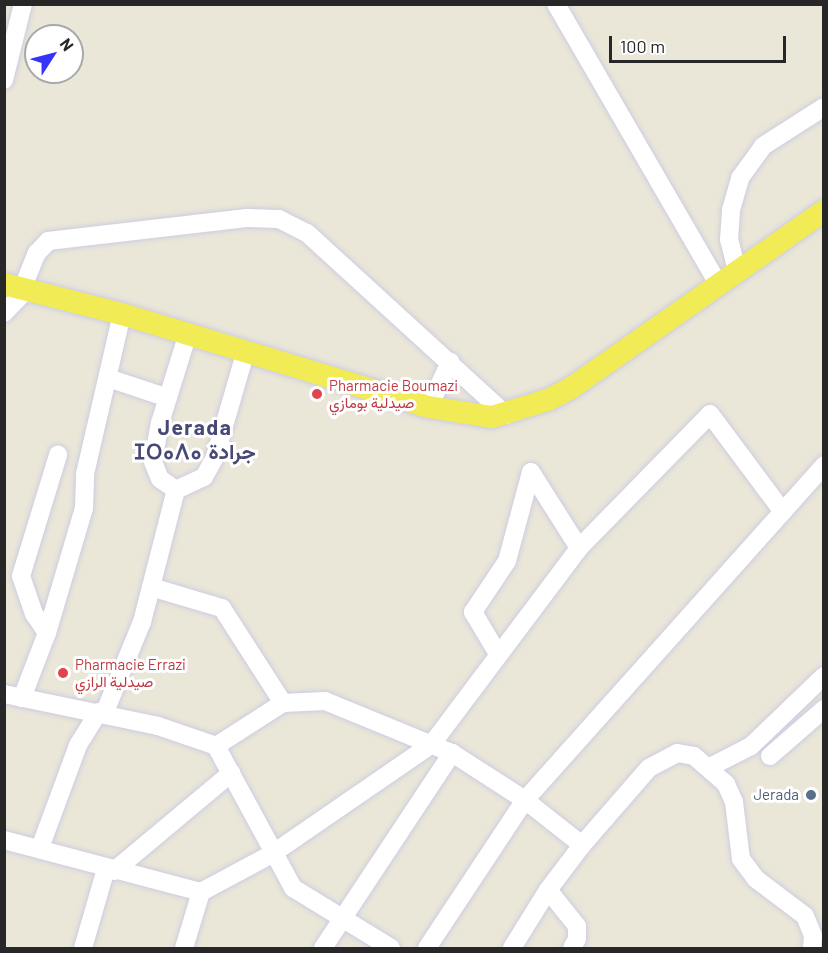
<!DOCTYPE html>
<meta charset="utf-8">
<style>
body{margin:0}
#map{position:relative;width:828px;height:953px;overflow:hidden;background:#eae6d8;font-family:Barlow,Vazirmatn,"Noto Sans Tifinagh",sans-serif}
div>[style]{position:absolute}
.roads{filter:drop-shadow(0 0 2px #cdcde1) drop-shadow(0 0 2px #cdcde1)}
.minor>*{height:18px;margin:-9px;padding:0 9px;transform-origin:9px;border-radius:9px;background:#fff}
.major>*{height:22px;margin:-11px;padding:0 11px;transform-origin:11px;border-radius:11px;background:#f1eb56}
.dots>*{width:16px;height:16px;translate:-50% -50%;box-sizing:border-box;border:3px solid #fff;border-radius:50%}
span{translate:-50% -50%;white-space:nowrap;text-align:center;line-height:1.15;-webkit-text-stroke:6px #fff;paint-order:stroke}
.health-label{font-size:15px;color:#be3a42}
.left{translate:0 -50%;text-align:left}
.service-label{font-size:15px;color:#4e5e75}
.right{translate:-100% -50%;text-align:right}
.district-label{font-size:21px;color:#484877;font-weight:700;letter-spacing:1.5px}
.frame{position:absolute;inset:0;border:6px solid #272727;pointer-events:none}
.north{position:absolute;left:24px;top:24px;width:60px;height:60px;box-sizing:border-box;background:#fff;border:2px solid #a9a9a9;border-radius:50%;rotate:54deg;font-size:16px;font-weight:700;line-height:24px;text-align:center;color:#272727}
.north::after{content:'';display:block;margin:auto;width:21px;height:27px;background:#3634fa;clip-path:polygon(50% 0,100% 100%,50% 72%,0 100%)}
.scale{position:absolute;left:609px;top:36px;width:177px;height:27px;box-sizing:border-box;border:3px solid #272727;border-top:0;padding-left:8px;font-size:18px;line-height:21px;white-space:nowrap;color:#272727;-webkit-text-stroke:4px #fff;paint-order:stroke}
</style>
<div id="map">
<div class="roads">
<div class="minor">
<i style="left:556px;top:4px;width:323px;rotate:59.9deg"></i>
<i style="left:4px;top:80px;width:78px;rotate:-76deg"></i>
<i style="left:737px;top:271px;width:32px;rotate:-104deg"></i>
<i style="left:729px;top:240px;width:30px;rotate:-86deg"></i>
<i style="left:731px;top:210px;width:33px;rotate:-74deg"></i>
<i style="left:740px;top:178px;width:39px;rotate:-54deg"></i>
<i style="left:763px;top:146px;width:72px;rotate:-32.6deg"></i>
<i style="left:23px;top:287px;width:37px;rotate:-68deg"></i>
<i style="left:37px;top:253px;width:16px;rotate:-47deg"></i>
<i style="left:48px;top:241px;width:200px;rotate:-6.6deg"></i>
<i style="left:247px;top:218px;width:32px;rotate:2deg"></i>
<i style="left:279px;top:219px;width:31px;rotate:27deg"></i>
<i style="left:307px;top:233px;width:270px;rotate:42.4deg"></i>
<i style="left:4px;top:313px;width:35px;rotate:-46deg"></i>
<i style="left:108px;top:378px;width:63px;rotate:18.4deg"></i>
<i style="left:429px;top:407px;width:50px;rotate:-65deg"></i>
<i style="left:176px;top:490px;width:19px;rotate:-145deg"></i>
<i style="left:160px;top:479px;width:18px;rotate:-112deg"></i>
<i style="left:153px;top:462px;width:40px;rotate:-80deg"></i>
<i style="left:160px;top:423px;width:94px;rotate:-72.7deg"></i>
<i style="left:176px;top:490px;width:31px;rotate:-25deg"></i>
<i style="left:204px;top:477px;width:23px;rotate:-61deg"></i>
<i style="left:215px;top:457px;width:111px;rotate:-73.8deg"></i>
<i style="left:151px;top:587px;width:74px;rotate:16.5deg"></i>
<i style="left:222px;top:608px;width:113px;rotate:57.3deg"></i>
<i style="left:47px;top:633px;width:23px;rotate:-124deg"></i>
<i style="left:34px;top:614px;width:40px;rotate:-108.9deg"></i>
<i style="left:21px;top:576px;width:127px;rotate:-73deg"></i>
<i style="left:498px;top:654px;width:49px;rotate:-120.8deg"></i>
<i style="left:473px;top:612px;width:61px;rotate:-56.3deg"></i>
<i style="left:507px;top:561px;width:92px;rotate:-74.9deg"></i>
<i style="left:531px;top:472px;width:90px;rotate:57.7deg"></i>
<i style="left:4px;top:694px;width:157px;rotate:11.7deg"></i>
<i style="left:158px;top:726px;width:61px;rotate:19deg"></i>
<i style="left:216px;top:746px;width:80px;rotate:-32.7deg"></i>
<i style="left:283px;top:703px;width:42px;rotate:-2.7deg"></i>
<i style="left:325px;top:701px;width:137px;rotate:22.3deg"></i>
<i style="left:452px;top:753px;width:87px;rotate:32.8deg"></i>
<i style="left:525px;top:800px;width:73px;rotate:38.3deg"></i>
<i style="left:22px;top:698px;width:70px;rotate:-69deg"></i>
<i style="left:47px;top:633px;width:130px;rotate:-73.5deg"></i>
<i style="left:84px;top:508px;width:34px;rotate:-88deg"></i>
<i style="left:85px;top:474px;width:164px;rotate:-77deg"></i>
<i style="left:104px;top:714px;width:100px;rotate:-67.6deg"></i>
<i style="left:142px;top:622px;width:136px;rotate:-75.6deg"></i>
<i style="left:216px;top:746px;width:162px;rotate:61.5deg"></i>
<i style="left:293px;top:888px;width:115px;rotate:31.5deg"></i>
<i style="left:770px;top:756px;width:72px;rotate:-41deg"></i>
<i style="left:710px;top:767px;width:46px;rotate:-27.1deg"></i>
<i style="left:751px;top:746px;width:101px;rotate:-43.8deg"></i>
<i style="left:4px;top:840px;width:204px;rotate:14.8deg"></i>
<i style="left:201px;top:892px;width:81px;rotate:-28.2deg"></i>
<i style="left:272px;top:854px;width:194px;rotate:-34.5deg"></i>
<i style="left:432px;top:744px;width:245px;rotate:-53.1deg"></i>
<i style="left:579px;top:548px;width:187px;rotate:-45.6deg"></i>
<i style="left:710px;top:414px;width:122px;rotate:53.3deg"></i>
<i style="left:40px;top:848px;width:110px;rotate:-69.7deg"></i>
<i style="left:78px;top:745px;width:39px;rotate:-58deg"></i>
<i style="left:114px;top:871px;width:153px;rotate:-39.9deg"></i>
<i style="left:548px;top:890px;width:46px;rotate:51.1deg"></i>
<i style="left:577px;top:926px;width:13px;rotate:90deg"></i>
<i style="left:577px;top:939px;width:10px;rotate:119deg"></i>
<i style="left:83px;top:948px;width:82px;rotate:-73.8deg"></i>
<i style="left:184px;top:948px;width:59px;rotate:-73.1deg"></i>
<i style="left:323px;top:948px;width:234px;rotate:-56.5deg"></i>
<i style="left:427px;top:948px;width:178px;rotate:-56.5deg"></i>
<i style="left:525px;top:800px;width:449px;rotate:-48.2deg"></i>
<i style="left:512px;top:948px;width:68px;rotate:-58.2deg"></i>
<i style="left:548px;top:890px;width:56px;rotate:-52.9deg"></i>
<i style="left:582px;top:845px;width:102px;rotate:-49deg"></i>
<i style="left:649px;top:768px;width:32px;rotate:-28deg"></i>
<i style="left:677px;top:753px;width:17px;rotate:10deg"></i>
<i style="left:694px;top:756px;width:43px;rotate:41.2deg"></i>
<i style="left:726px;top:784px;width:20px;rotate:66deg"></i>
<i style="left:734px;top:802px;width:57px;rotate:83deg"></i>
<i style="left:741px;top:859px;width:25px;rotate:53deg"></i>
<i style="left:756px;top:879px;width:61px;rotate:37.1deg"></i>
<i style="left:805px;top:916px;width:22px;rotate:68deg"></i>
<i style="left:813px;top:936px;width:12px;rotate:95deg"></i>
</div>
<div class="major">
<i style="left:4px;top:284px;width:122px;rotate:14.3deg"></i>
<i style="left:122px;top:314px;width:321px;rotate:16.9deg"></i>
<i style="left:429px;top:407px;width:64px;rotate:9deg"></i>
<i style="left:492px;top:417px;width:61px;rotate:-17.2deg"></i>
<i style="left:550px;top:399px;width:24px;rotate:-28deg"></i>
<i style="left:571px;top:388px;width:309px;rotate:-35deg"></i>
</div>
</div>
<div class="dots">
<i style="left:317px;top:394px;background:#e0444e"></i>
<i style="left:63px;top:673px;background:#e0444e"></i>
<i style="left:811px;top:795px;background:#5c6f8a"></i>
</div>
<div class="health-label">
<span class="left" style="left:329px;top:394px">Pharmacie Boumazi<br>صيدلية بومازي</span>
<span class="left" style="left:75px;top:673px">Pharmacie Errazi<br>صيدلية الرازي</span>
</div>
<div class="service-label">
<span class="right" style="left:799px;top:795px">Jerada</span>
</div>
<div class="district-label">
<span style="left:195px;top:439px">Jerada<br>ⵊⵔⴰⴷⴰ جرادة</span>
</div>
<div class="frame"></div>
<div class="north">N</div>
<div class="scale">100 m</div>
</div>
